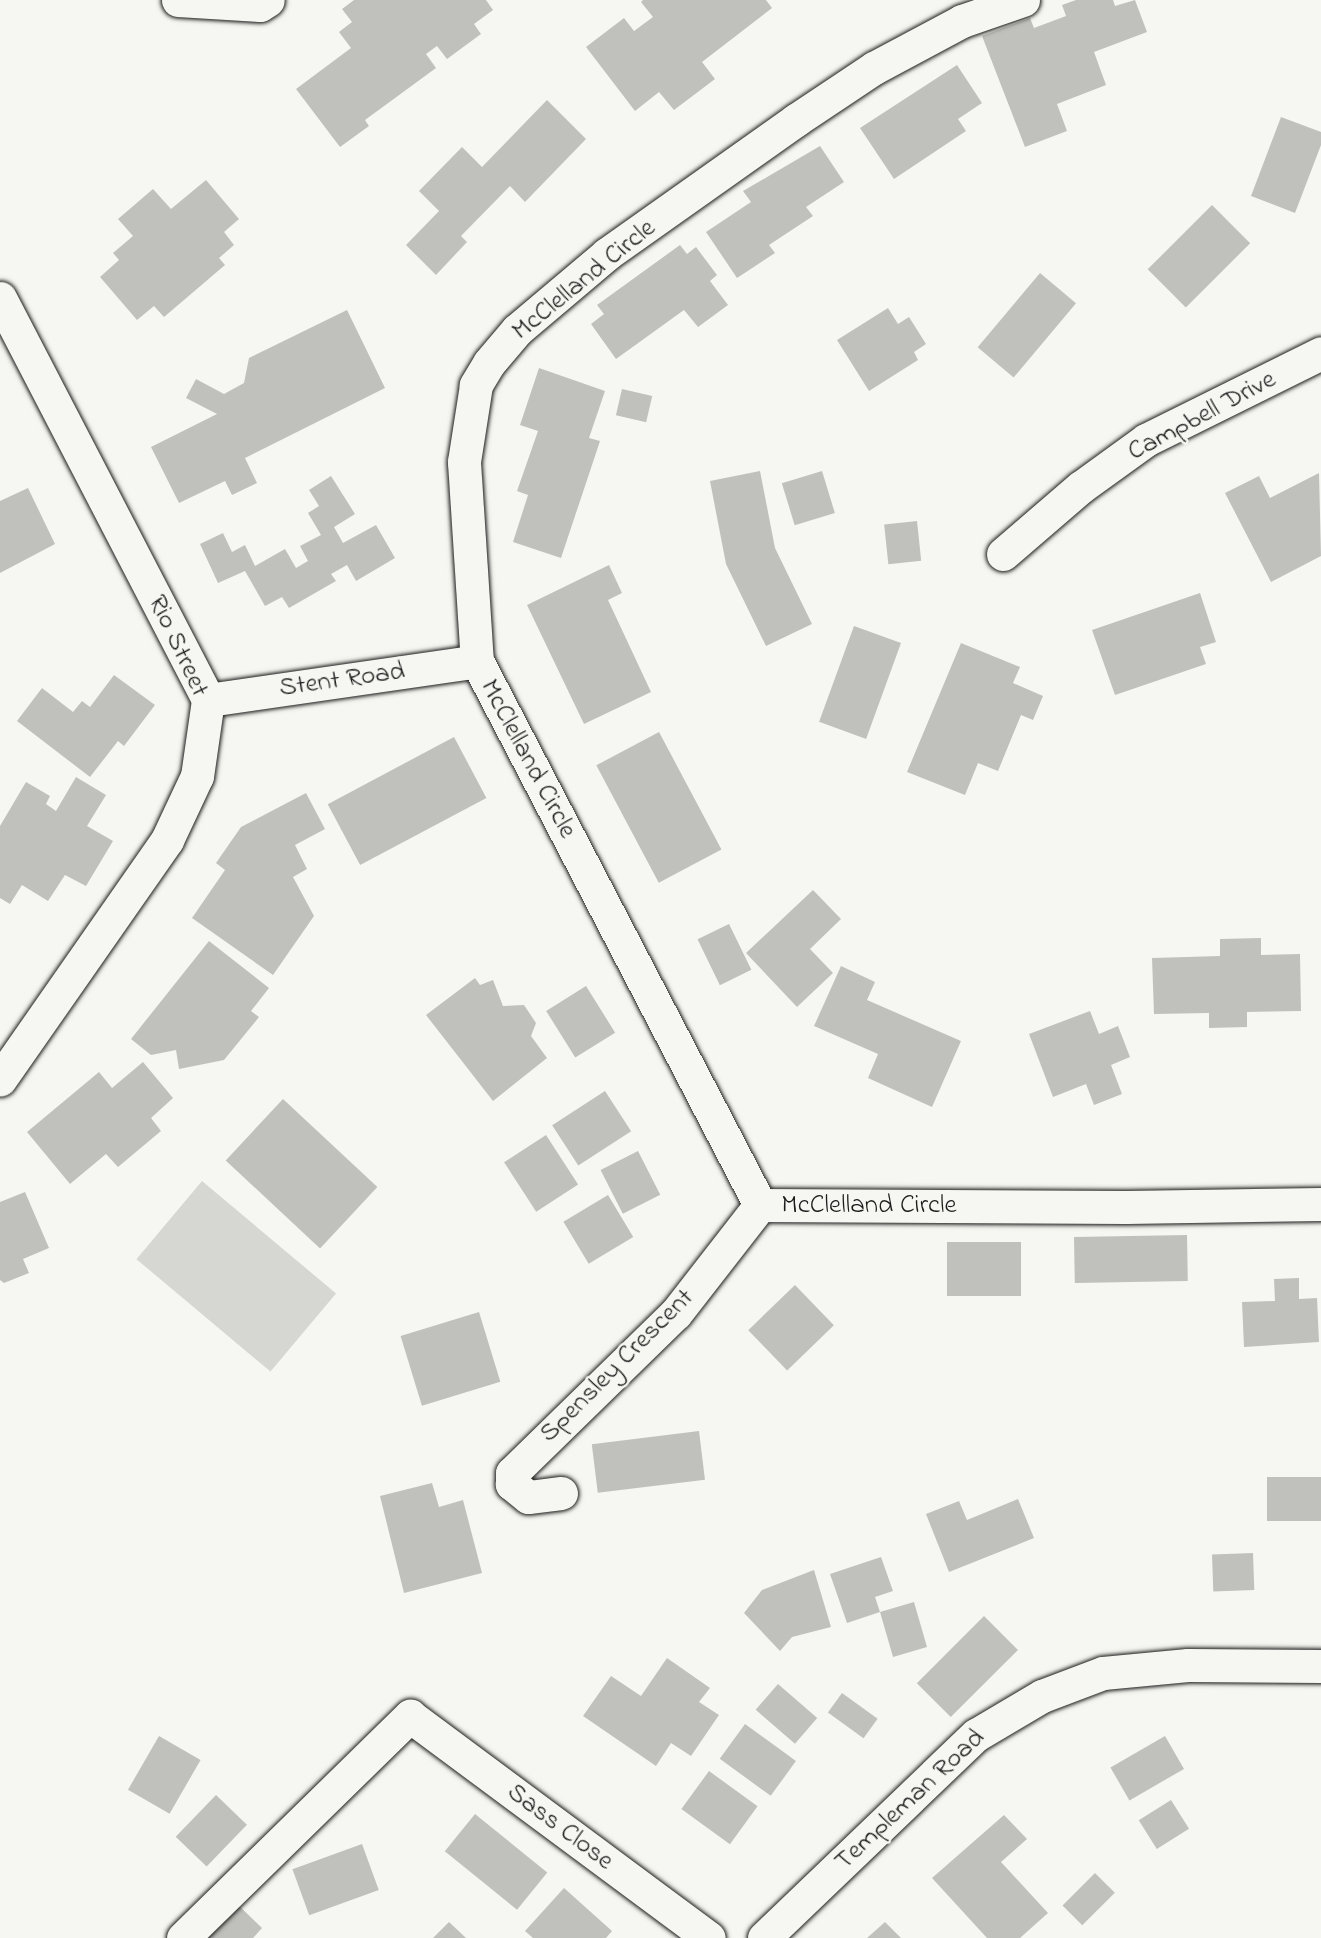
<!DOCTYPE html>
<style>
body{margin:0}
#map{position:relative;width:1321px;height:1938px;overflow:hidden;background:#f6f6f2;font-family:"Indie Flower",sans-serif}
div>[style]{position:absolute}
.green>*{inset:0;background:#d6d6d2;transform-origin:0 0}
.building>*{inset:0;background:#c0c0bd;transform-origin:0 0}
.roads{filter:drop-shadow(0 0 2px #1c1c1c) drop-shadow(0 0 2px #1c1c1c)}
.street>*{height:33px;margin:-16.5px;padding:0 16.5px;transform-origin:16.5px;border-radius:16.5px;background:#f6f6f2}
span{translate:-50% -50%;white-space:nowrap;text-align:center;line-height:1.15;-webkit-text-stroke:5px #f6f6f2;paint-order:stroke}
.street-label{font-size:27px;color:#1c1c1c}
</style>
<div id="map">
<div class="green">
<i style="left:202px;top:1181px;width:175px;height:102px;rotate:40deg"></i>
</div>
<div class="building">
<i style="clip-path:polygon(354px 0,486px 0,493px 10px,474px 24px,481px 34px,447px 59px,437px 46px,426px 54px,436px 68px,365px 120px,369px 126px,340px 147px,296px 89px,351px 48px,339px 32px,352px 22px,342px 9px)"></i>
<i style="clip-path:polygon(643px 0,766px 0,772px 8px,702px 62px,715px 79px,674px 110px,659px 92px,635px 111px,586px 47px,624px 18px,634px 31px,653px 17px,641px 2px)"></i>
<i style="clip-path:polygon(1076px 0,1113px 0,1115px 6px,1135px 0,1147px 32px,1094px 52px,1106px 85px,1057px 104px,1067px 131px,1025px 147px,982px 36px,1030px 18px,1034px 28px,1066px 16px,1062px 5px)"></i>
<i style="clip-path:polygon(957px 65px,982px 103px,958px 119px,966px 131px,894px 179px,860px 128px)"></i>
<i style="clip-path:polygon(547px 100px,586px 139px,525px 202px,510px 186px,461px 236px,467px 242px,436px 275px,406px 245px,439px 211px,419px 191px,462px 147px,482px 167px)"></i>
<i style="clip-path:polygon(1281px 117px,1321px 132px,1321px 145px,1295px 213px,1251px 196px)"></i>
<i style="clip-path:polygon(820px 146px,844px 182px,806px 207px,813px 216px,769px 245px,775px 253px,737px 278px,706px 232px,751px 202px,743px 191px)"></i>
<i style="clip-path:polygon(206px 180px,239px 219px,224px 232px,234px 245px,219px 258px,225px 265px,164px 317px,154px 306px,137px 320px,100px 277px,119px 260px,113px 253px,133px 236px,118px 219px,153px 189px,171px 209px)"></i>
<i style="left:1212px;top:205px;width:54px;height:91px;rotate:45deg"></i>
<i style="clip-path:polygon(680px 245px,687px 254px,696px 247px,717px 275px,710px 281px,728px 305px,698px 327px,684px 310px,616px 359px,591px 324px,604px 314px,597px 305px)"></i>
<i style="left:1040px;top:273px;width:47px;height:97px;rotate:40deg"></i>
<i style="clip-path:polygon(888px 308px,898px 324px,909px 317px,926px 344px,914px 352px,918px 360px,869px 391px,837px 340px)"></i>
<i style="clip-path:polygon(347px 310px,385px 388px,245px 458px,257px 483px,232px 495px,225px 481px,179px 503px,151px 447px,217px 414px,186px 398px,196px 379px,224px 394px,244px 383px,249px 358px)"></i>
<i style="clip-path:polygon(539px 368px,605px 391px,589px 438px,600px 441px,561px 558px,513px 542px,528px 495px,517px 491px,538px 431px,520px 425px)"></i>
<i style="left:622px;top:389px;width:31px;height:27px;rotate:13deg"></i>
<i style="clip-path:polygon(760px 471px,775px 548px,812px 624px,766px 646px,726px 564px,710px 481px)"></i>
<i style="left:822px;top:471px;width:44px;height:42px;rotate:73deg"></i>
<i style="clip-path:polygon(1319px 473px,1321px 556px,1271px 582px,1225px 493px,1259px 476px,1270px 498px)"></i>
<i style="clip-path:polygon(331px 476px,355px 514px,334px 527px,343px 543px,376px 525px,395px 558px,356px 581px,347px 565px,331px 574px,336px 581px,289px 608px,282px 597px,265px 606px,245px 571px,218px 583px,200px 544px,223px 533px,232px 552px,245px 545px,255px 566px,285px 549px,296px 568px,308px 561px,300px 546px,321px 535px,308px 513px,319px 506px,309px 490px)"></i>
<i style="clip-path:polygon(28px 488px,55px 544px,0 573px,0 501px)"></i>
<i style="left:917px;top:521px;width:40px;height:33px;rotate:84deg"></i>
<i style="clip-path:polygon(609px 565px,622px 593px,608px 600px,651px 692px,584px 724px,527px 605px)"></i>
<i style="clip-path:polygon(1200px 593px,1216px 642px,1200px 647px,1206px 664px,1115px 695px,1092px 630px)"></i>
<i style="left:854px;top:626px;width:50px;height:102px;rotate:20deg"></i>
<i style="clip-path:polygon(961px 643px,1020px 667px,1013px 683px,1043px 696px,1033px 720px,1021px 715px,998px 771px,978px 763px,965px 795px,907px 772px)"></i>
<i style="clip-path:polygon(114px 675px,155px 705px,124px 746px,118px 741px,90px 777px,17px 721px,42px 688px,73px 712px,82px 701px,90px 707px)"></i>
<i style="left:659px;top:732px;width:133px;height:71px;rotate:62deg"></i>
<i style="left:454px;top:737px;width:69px;height:143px;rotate:62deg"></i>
<i style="clip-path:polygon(76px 777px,106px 795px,87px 826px,113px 841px,86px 886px,65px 875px,48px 901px,22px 885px,10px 904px,0 898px,0 826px,26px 782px,50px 796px,46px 804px,56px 811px)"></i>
<i style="clip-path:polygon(306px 793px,325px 829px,295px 845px,307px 869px,293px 877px,314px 916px,273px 975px,192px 918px,225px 870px,216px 863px,241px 827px)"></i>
<i style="clip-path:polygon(813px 890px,841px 919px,810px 949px,833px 973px,797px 1007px,746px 953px)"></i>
<i style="left:729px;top:924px;width:51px;height:35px;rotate:64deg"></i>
<i style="clip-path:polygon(1261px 938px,1261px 955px,1300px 954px,1301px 1011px,1247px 1012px,1247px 1027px,1209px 1028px,1209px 1013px,1154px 1014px,1152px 958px,1220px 956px,1220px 939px)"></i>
<i style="clip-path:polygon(209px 941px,269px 988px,251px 1011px,259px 1017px,224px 1060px,179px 1069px,176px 1050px,151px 1055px,131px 1039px)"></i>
<i style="clip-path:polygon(841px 966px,875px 982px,867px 1000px,961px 1041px,932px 1107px,868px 1078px,878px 1054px,814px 1026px)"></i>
<i style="clip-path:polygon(475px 978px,480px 985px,493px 980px,503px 1006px,524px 1005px,536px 1023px,531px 1036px,547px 1058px,493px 1101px,426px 1015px)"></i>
<i style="left:586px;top:986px;width:55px;height:47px;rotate:58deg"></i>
<i style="clip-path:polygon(1090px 1011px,1099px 1034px,1118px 1026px,1130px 1057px,1111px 1065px,1122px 1094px,1094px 1105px,1086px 1084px,1053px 1097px,1029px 1034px)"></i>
<i style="clip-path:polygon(143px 1062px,173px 1098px,151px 1118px,161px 1131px,118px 1167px,106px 1154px,70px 1184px,27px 1132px,99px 1072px,112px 1088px)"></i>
<i style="left:605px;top:1091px;width:48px;height:63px;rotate:57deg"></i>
<i style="left:283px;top:1099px;width:129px;height:84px;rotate:43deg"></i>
<i style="left:546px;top:1135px;width:59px;height:50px;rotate:57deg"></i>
<i style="left:638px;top:1151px;width:49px;height:42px;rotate:63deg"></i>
<i style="clip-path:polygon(25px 1192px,49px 1248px,23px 1259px,29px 1273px,4px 1283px,0 1280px,0 1202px)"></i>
<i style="left:608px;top:1195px;width:49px;height:52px;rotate:59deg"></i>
<i style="left:1187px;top:1235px;width:46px;height:113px;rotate:89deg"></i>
<i style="left:947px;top:1242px;width:74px;height:54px"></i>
<i style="clip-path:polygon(1299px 1278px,1299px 1299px,1317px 1298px,1319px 1342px,1244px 1347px,1242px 1302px,1275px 1301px,1274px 1279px)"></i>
<i style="left:795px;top:1285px;width:56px;height:65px;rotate:46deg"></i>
<i style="left:479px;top:1312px;width:73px;height:82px;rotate:73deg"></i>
<i style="left:699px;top:1431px;width:49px;height:108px;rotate:83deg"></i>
<i style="left:1321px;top:1477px;width:44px;height:54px;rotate:90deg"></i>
<i style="clip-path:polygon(432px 1483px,439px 1507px,463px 1500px,482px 1573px,404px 1593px,380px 1496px)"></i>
<i style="clip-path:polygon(1018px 1499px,1034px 1538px,949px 1572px,926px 1514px,959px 1501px,967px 1520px)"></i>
<i style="left:1253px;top:1553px;width:37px;height:41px;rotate:88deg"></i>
<i style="clip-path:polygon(881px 1557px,893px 1591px,875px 1597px,880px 1612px,914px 1602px,927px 1647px,893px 1657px,880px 1612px,847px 1623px,830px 1574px)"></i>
<i style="clip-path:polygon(814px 1570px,831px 1627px,792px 1637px,780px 1651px,744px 1613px,762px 1590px)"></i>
<i style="left:984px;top:1616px;width:48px;height:95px;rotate:45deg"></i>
<i style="clip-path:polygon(667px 1658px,710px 1688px,699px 1702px,719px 1715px,691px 1756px,671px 1743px,656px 1766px,583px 1716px,611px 1676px,641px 1696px)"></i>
<i style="left:778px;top:1684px;width:52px;height:34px;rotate:41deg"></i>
<i style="left:842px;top:1693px;width:44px;height:24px;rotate:36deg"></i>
<i style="left:745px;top:1724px;width:63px;height:43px;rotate:36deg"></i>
<i style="left:159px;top:1736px;width:48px;height:62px;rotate:30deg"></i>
<i style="left:1165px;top:1736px;width:38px;height:63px;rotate:60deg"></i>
<i style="left:709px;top:1771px;width:60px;height:47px;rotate:36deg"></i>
<i style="left:216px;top:1795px;width:43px;height:58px;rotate:44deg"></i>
<i style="left:1171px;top:1800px;width:34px;height:38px;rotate:58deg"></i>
<i style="left:475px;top:1814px;width:93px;height:48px;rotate:39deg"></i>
<i style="clip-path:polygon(1004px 1815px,1027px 1839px,1001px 1862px,1048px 1913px,1020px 1938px,987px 1938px,932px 1878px)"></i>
<i style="left:362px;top:1844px;width:49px;height:74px;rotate:70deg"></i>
<i style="left:1095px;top:1873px;width:28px;height:46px;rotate:45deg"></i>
<i style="clip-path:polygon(564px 1888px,612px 1931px,606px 1938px,533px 1938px,525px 1931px)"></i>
<i style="clip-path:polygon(235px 1902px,262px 1928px,253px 1938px,202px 1938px)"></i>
<i style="clip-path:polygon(449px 1922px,466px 1938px,433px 1938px)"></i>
<i style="clip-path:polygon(885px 1922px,901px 1938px,867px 1938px)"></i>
</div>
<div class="roads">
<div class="street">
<i style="left:178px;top:0;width:82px;rotate:3.5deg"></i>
<i style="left:260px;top:5px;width:9px;rotate:-32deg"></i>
<i style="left:1023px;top:0;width:65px;rotate:161deg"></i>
<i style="left:962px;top:21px;width:100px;rotate:151.9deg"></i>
<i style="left:874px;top:68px;width:94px;rotate:146.3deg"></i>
<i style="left:796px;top:120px;width:232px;rotate:144.7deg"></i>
<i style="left:607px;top:254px;width:118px;rotate:139.8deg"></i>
<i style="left:517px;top:330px;width:43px;rotate:130.3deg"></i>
<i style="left:489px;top:363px;width:26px;rotate:121deg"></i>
<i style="left:476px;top:385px;width:78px;rotate:98.9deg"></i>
<i style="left:464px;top:462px;width:199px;rotate:86.3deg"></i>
<i style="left:477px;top:661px;width:613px;rotate:62.52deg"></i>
<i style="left:760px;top:1205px;width:366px;rotate:0.3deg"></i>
<i style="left:1126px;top:1207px;width:195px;rotate:-0.9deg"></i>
<i style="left:0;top:298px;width:453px;rotate:62.6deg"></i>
<i style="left:208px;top:700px;width:77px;rotate:98.2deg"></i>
<i style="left:197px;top:776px;width:71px;rotate:115.1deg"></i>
<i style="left:167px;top:840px;width:292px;rotate:124.9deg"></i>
<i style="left:1003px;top:554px;width:103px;rotate:-40.7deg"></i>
<i style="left:1081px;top:487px;width:80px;rotate:-35.9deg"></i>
<i style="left:1146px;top:440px;width:195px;rotate:-26.4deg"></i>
<i style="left:208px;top:700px;width:272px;rotate:-8.2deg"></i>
<i style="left:561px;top:1493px;width:33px;rotate:173deg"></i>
<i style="left:528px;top:1497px;width:21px;rotate:-141deg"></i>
<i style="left:512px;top:1484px;width:11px;rotate:-90deg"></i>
<i style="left:512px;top:1473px;width:229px;rotate:-44.3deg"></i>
<i style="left:676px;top:1313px;width:137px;rotate:-52.1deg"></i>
<i style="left:183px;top:1938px;width:318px;rotate:-44.4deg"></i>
<i style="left:410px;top:1716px;width:372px;rotate:36.6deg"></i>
<i style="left:764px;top:1938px;width:294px;rotate:-43.8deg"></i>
<i style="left:976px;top:1735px;width:77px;rotate:-30.6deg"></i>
<i style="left:1042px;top:1696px;width:65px;rotate:-20.7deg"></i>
<i style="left:1103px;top:1673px;width:85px;rotate:-5.4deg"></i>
<i style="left:1188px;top:1665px;width:133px;rotate:0.4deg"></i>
</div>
</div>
<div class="street-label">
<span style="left:584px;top:280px;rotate:-39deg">McClelland Circle</span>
<span style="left:1202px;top:416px;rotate:-28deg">Campbell Drive</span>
<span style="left:178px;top:646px;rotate:65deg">Rio Street</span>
<span style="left:342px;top:680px;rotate:-8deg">Stent Road</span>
<span style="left:528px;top:759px;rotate:62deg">McClelland Circle</span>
<span style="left:869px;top:1206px">McClelland Circle</span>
<span style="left:617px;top:1366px;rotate:-45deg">Spensley Crescent</span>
<span style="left:910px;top:1800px;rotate:-43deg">Templeman Road</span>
<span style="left:560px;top:1827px;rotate:37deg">Sass Close</span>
</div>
</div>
